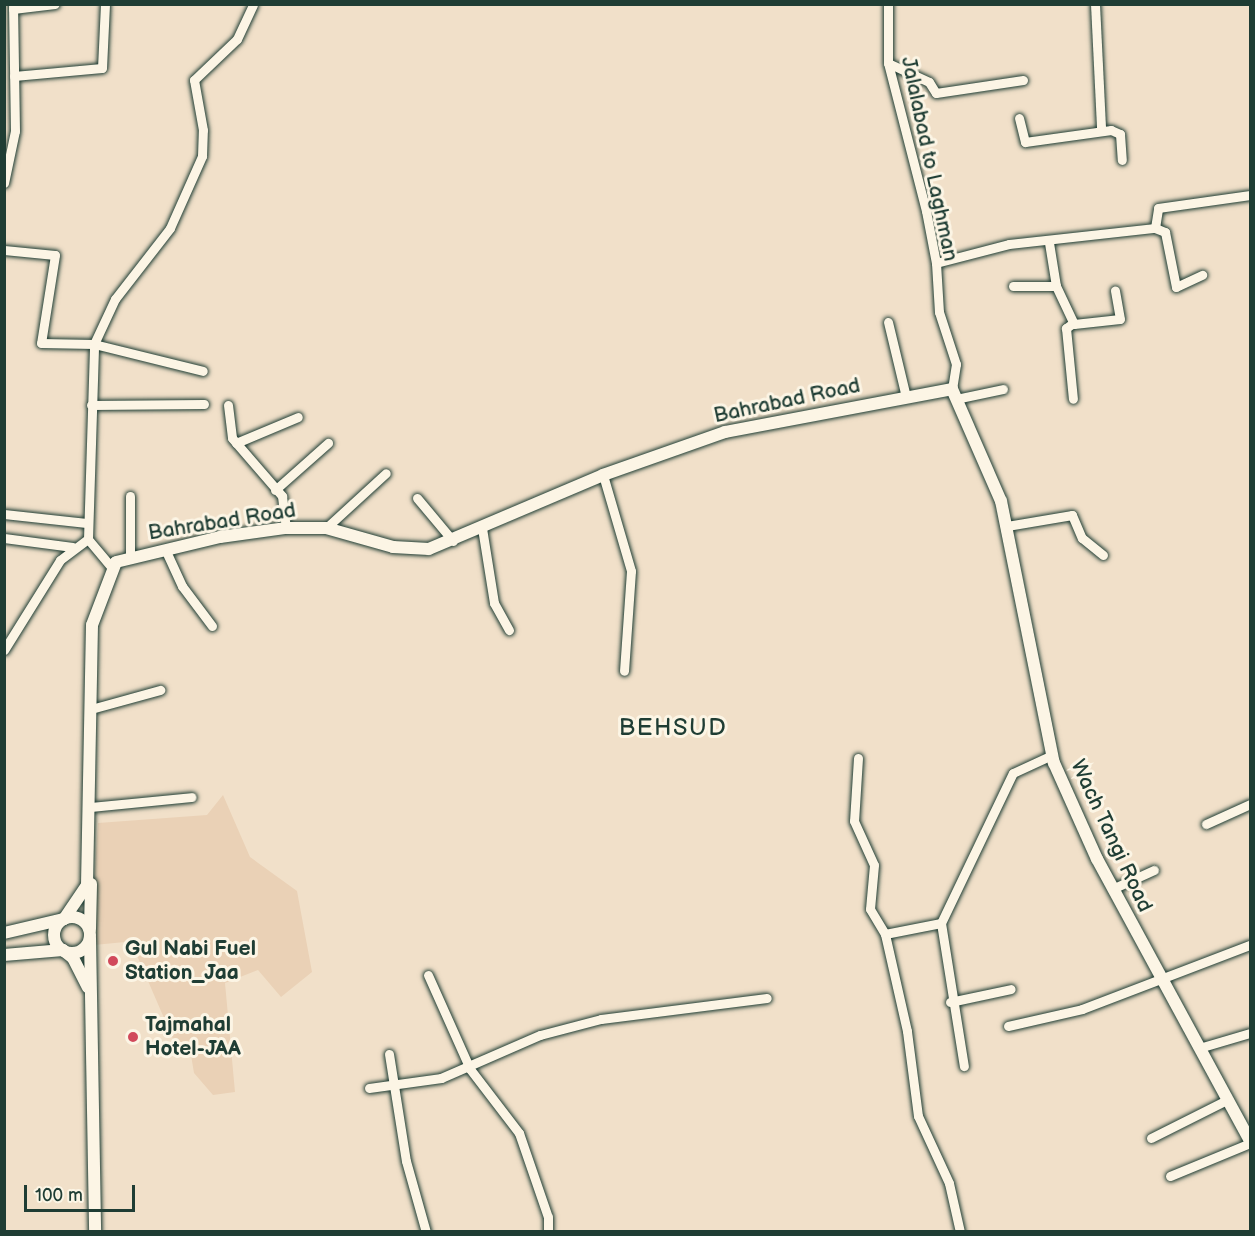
<!DOCTYPE html>
<style>
body{margin:0}
#map{position:relative;width:1255px;height:1236px;overflow:hidden;background:#f1e0c9;font-family:"Balsamiq Sans",sans-serif}
div>[style]{position:absolute}
.built>*{inset:0;background:#ead1b6}
.roads{filter:drop-shadow(0 0 2px #1f3d34) drop-shadow(0 0 2px #1f3d34)}
.minor>*{height:9px;margin:-4.5px;padding:0 4.5px;transform-origin:4.5px;border-radius:4.5px;background:#fcf5e5}
.major>*{height:12px;margin:-6px;padding:0 6px;transform-origin:6px;border-radius:6px;background:#fcf5e5}
.major>.ring{margin:-6px;padding:0;box-sizing:content-box;background:none;border:12px solid #fcf5e5;border-radius:50%}
.dots>*{width:16px;height:16px;translate:-50% -50%;box-sizing:border-box;border:3px solid #fcf5e5;border-radius:50%}
span{translate:-50% -50%;white-space:nowrap;text-align:center;line-height:1.15;-webkit-text-stroke:6px #fcf5e5;paint-order:stroke}
.street-label{font-size:21px;color:#1f3d34}
.poi-label{font-size:21px;color:#1f3d34;font-weight:700}
.left{translate:0 -50%;text-align:left}
.quarter-label{font-size:24px;color:#1f3d34;letter-spacing:1.5px}
.frame{position:absolute;inset:0;border:6px solid #1f3d34;pointer-events:none}
.scale{position:absolute;left:24px;top:1185px;width:111px;height:27px;box-sizing:border-box;border:3px solid #1f3d34;border-top:0;padding-left:8px;font-size:18px;line-height:21px;white-space:nowrap;color:#1f3d34;-webkit-text-stroke:4px #fcf5e5;paint-order:stroke}
</style>
<div id="map">
<div class="built">
<i style="clip-path:polygon(223px 795px,250px 857px,297px 891px,312px 972px,281px 997px,258px 970px,225px 983px,235px 1092px,213px 1095px,194px 1073px,191px 1055px,174px 1041px,135px 951px,125px 942px,94px 945px,93px 899px,98px 823px,207px 815px)"></i>
</div>
<div class="roads">
<div class="minor">
<i style="left:888px;top:4px;width:59px;rotate:90deg"></i>
<i style="left:888px;top:63px;width:153px;rotate:75.6deg"></i>
<i style="left:926px;top:211px;width:53px;rotate:79.1deg"></i>
<i style="left:936px;top:263px;width:49px;rotate:86.5deg"></i>
<i style="left:939px;top:312px;width:55px;rotate:71.9deg"></i>
<i style="left:956px;top:364px;width:25px;rotate:99deg"></i>
<i style="left:1095px;top:4px;width:123px;rotate:87.2deg"></i>
<i style="left:13px;top:9px;width:42px;rotate:-6.8deg"></i>
<i style="left:888px;top:63px;width:45px;rotate:24.9deg"></i>
<i style="left:929px;top:82px;width:13px;rotate:58deg"></i>
<i style="left:936px;top:93px;width:88px;rotate:-8.5deg"></i>
<i style="left:14px;top:76px;width:88px;rotate:-5.2deg"></i>
<i style="left:102px;top:68px;width:64px;rotate:-87.3deg"></i>
<i style="left:1019px;top:118px;width:25px;rotate:76deg"></i>
<i style="left:1025px;top:142px;width:87px;rotate:-7.9deg"></i>
<i style="left:1111px;top:130px;width:10px;rotate:24deg"></i>
<i style="left:1120px;top:134px;width:26px;rotate:86deg"></i>
<i style="left:4px;top:183px;width:53px;rotate:-78.1deg"></i>
<i style="left:15px;top:131px;width:127px;rotate:-90.9deg"></i>
<i style="left:1155px;top:228px;width:11px;rotate:22deg"></i>
<i style="left:1165px;top:232px;width:56px;rotate:78.7deg"></i>
<i style="left:1176px;top:287px;width:29px;rotate:-25deg"></i>
<i style="left:4px;top:250px;width:51px;rotate:5.6deg"></i>
<i style="left:55px;top:255px;width:89px;rotate:99deg"></i>
<i style="left:41px;top:343px;width:53px;rotate:1.1deg"></i>
<i style="left:94px;top:344px;width:112px;rotate:13.9deg"></i>
<i style="left:936px;top:263px;width:75px;rotate:-14.6deg"></i>
<i style="left:1009px;top:244px;width:147px;rotate:-6.3deg"></i>
<i style="left:1155px;top:228px;width:20px;rotate:-81deg"></i>
<i style="left:1158px;top:208px;width:93px;rotate:-8deg"></i>
<i style="left:1013px;top:286px;width:43px"></i>
<i style="left:1056px;top:286px;width:44px;rotate:-99.2deg"></i>
<i style="left:1056px;top:286px;width:42px;rotate:64.7deg"></i>
<i style="left:1074px;top:324px;width:46px;rotate:-6.2deg"></i>
<i style="left:1120px;top:319px;width:29px;rotate:-100deg"></i>
<i style="left:888px;top:322px;width:77px;rotate:76.5deg"></i>
<i style="left:1073px;top:323px;width:9px;rotate:144deg"></i>
<i style="left:1066px;top:328px;width:71px;rotate:84.4deg"></i>
<i style="left:956px;top:399px;width:48px;rotate:-12deg"></i>
<i style="left:91px;top:405px;width:113px;rotate:-0.5deg"></i>
<i style="left:228px;top:405px;width:33px;rotate:83deg"></i>
<i style="left:232px;top:438px;width:77px;rotate:49.2deg"></i>
<i style="left:282px;top:496px;width:32px;rotate:83deg"></i>
<i style="left:236px;top:443px;width:67px;rotate:-22.8deg"></i>
<i style="left:603px;top:475px;width:100px;rotate:73.7deg"></i>
<i style="left:631px;top:571px;width:100px;rotate:94deg"></i>
<i style="left:275px;top:490px;width:71px;rotate:-41.6deg"></i>
<i style="left:417px;top:498px;width:56px;rotate:50.1deg"></i>
<i style="left:4px;top:514px;width:83px;rotate:6.2deg"></i>
<i style="left:1007px;top:526px;width:66px;rotate:-9.6deg"></i>
<i style="left:1072px;top:515px;width:25px;rotate:67deg"></i>
<i style="left:1082px;top:538px;width:27px;rotate:39deg"></i>
<i style="left:326px;top:528px;width:81px;rotate:-42.5deg"></i>
<i style="left:482px;top:528px;width:76px;rotate:80.9deg"></i>
<i style="left:494px;top:603px;width:31px;rotate:61deg"></i>
<i style="left:4px;top:538px;width:69px;rotate:7.5deg"></i>
<i style="left:165px;top:549px;width:41px;rotate:65.3deg"></i>
<i style="left:182px;top:586px;width:50px;rotate:53.1deg"></i>
<i style="left:130px;top:556px;width:60px;rotate:-90deg"></i>
<i style="left:113px;top:569px;width:39px;rotate:-130deg"></i>
<i style="left:88px;top:539px;width:195px;rotate:-88.2deg"></i>
<i style="left:94px;top:344px;width:50px;rotate:-65deg"></i>
<i style="left:115px;top:299px;width:90px;rotate:-52.2deg"></i>
<i style="left:170px;top:228px;width:79px;rotate:-66deg"></i>
<i style="left:202px;top:156px;width:26px;rotate:-88deg"></i>
<i style="left:203px;top:130px;width:51px;rotate:-100.2deg"></i>
<i style="left:194px;top:80px;width:59px;rotate:-43.6deg"></i>
<i style="left:237px;top:39px;width:38px;rotate:-65deg"></i>
<i style="left:4px;top:650px;width:106px;rotate:-58.1deg"></i>
<i style="left:60px;top:560px;width:35px;rotate:-37deg"></i>
<i style="left:91px;top:709px;width:72px;rotate:-15.4deg"></i>
<i style="left:858px;top:758px;width:63px;rotate:93.6deg"></i>
<i style="left:854px;top:821px;width:48px;rotate:65.6deg"></i>
<i style="left:874px;top:865px;width:44px;rotate:95.2deg"></i>
<i style="left:870px;top:909px;width:29px;rotate:59deg"></i>
<i style="left:90px;top:807px;width:102px;rotate:-5.6deg"></i>
<i style="left:1206px;top:824px;width:48px;rotate:-24.4deg"></i>
<i style="left:1112px;top:889px;width:46px;rotate:-24.3deg"></i>
<i style="left:941px;top:923px;width:145px;rotate:80.9deg"></i>
<i style="left:428px;top:975px;width:103px;rotate:65.9deg"></i>
<i style="left:470px;top:1069px;width:81px;rotate:52.6deg"></i>
<i style="left:519px;top:1133px;width:89px;rotate:71deg"></i>
<i style="left:548px;top:1217px;width:15px;rotate:90deg"></i>
<i style="left:950px;top:1002px;width:62px;rotate:-12deg"></i>
<i style="left:1008px;top:1026px;width:76px;rotate:-12.9deg"></i>
<i style="left:1082px;top:1009px;width:180px;rotate:-20.9deg"></i>
<i style="left:1199px;top:1048px;width:53px;rotate:-16.4deg"></i>
<i style="left:389px;top:1054px;width:108px;rotate:81deg"></i>
<i style="left:406px;top:1161px;width:74px;rotate:74.3deg"></i>
<i style="left:369px;top:1088px;width:73px;rotate:-7.9deg"></i>
<i style="left:441px;top:1078px;width:108px;rotate:-23.5deg"></i>
<i style="left:540px;top:1035px;width:63px;rotate:-14.7deg"></i>
<i style="left:601px;top:1019px;width:167px;rotate:-7.2deg"></i>
<i style="left:1151px;top:1138px;width:83px;rotate:-26.6deg"></i>
<i style="left:1170px;top:1176px;width:87px;rotate:-22.4deg"></i>
<i style="left:960px;top:1232px;width:50px;rotate:-102.7deg"></i>
<i style="left:949px;top:1183px;width:74px;rotate:-114.8deg"></i>
<i style="left:918px;top:1116px;width:86px;rotate:-97.4deg"></i>
<i style="left:907px;top:1031px;width:99px;rotate:-102.8deg"></i>
<i style="left:885px;top:934px;width:57px;rotate:-11.1deg"></i>
<i style="left:941px;top:923px;width:166px;rotate:-64.4deg"></i>
<i style="left:1013px;top:773px;width:43px;rotate:-24.8deg"></i>
</div>
<div class="major">
<i class="ring" style="left:54px;top:917px;width:24px;height:24px"></i>
<i style="left:90px;top:929px;width:45px;rotate:-88.7deg"></i>
<i style="left:4px;top:933px;width:62px;rotate:-13.1deg"></i>
<i style="left:64px;top:919px;width:41px;rotate:-55.9deg"></i>
<i style="left:87px;top:885px;width:260px;rotate:-88.9deg"></i>
<i style="left:92px;top:625px;width:67px;rotate:-69.1deg"></i>
<i style="left:116px;top:562px;width:107px;rotate:-13.5deg"></i>
<i style="left:220px;top:537px;width:67px;rotate:-7.8deg"></i>
<i style="left:286px;top:528px;width:40px"></i>
<i style="left:326px;top:528px;width:70px;rotate:15.8deg"></i>
<i style="left:393px;top:547px;width:36px;rotate:3deg"></i>
<i style="left:429px;top:549px;width:189px;rotate:-23deg"></i>
<i style="left:603px;top:475px;width:129px;rotate:-19.4deg"></i>
<i style="left:725px;top:432px;width:231px;rotate:-10.7deg"></i>
<i style="left:952px;top:389px;width:122px;rotate:66.4deg"></i>
<i style="left:1001px;top:501px;width:267px;rotate:78.6deg"></i>
<i style="left:1054px;top:763px;width:105px;rotate:65.9deg"></i>
<i style="left:1097px;top:859px;width:321px;rotate:61.5deg"></i>
<i style="left:90px;top:938px;width:294px;rotate:89deg"></i>
<i style="left:4px;top:955px;width:59px;rotate:-4.8deg"></i>
<i style="left:63px;top:950px;width:13px;rotate:39deg"></i>
<i style="left:73px;top:958px;width:33px;rotate:63deg"></i>
</div>
</div>
<div class="dots">
<i style="left:113px;top:961px;background:#d1495b"></i>
<i style="left:133px;top:1037px;background:#d1495b"></i>
</div>
<div class="street-label">
<span style="left:929px;top:159px;rotate:78deg">Jalalabad to Laghman</span>
<span style="left:787px;top:401px;rotate:-12deg">Bahrabad Road</span>
<span style="left:222px;top:522px;rotate:-9deg">Bahrabad Road</span>
<span style="left:1111px;top:836px;rotate:65deg">Wach Tangi Road</span>
</div>
<div class="poi-label">
<span class="left" style="left:125px;top:961px">Gul Nabi Fuel<br>Station_Jaa</span>
<span class="left" style="left:145px;top:1037px">Tajmahal<br>Hotel-JAA</span>
</div>
<div class="quarter-label">
<span style="left:673px;top:728px">BEHSUD</span>
</div>
<div class="frame"></div>
<div class="scale">100 m</div>
</div>
